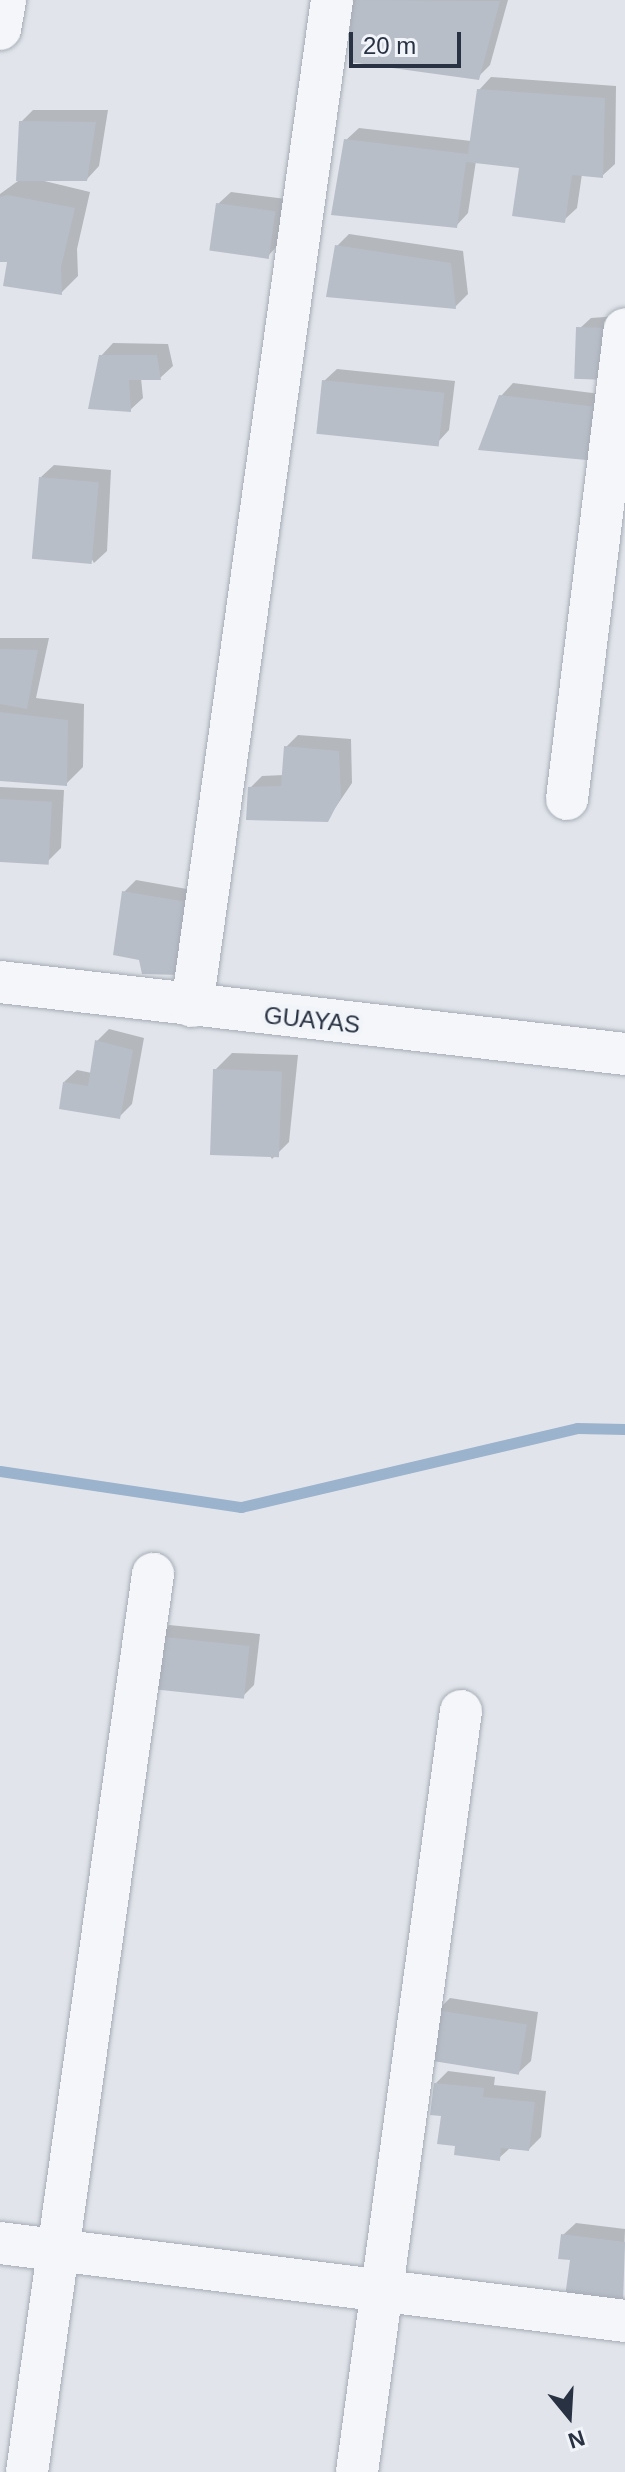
<!DOCTYPE html>
<style>
body{margin:0}
#map{position:relative;width:625px;height:2472px;overflow:hidden;background:#e1e5eb;font-family:Helvetica,sans-serif}
div>[style]{position:absolute}
.shadow>*{inset:0;background:#0003}
.stream>*{height:11px;margin:-5.5px;padding:0 5.5px;transform-origin:5.5px;border-radius:5.5px;background:#9bb3cc}
.building>*{inset:0;background:#b8bec8;transform-origin:0 0}
.roads{filter:drop-shadow(0 0 2px #a6acb5) drop-shadow(0 0 2px #a6acb5)}
.minor>*{height:42px;margin:-21px;padding:0 21px;transform-origin:21px;border-radius:21px;background:#f4f6f9}
span{translate:-50% -50%;white-space:nowrap;text-align:center;line-height:1.15;-webkit-text-stroke:8px #f1f4f8;paint-order:stroke}
.street-label{font-size:24px;color:#293243}
.north{position:absolute;left:529px;top:2376px;width:80px;height:80px;-webkit-text-stroke:6px #f1f4f8;paint-order:stroke;rotate:162deg;font-size:22px;font-weight:700;line-height:32px;text-align:center;color:#293243}
.north::after{content:'';display:block;margin:auto;width:28px;height:36px;background:#293243;clip-path:polygon(50% 0,100% 100%,50% 72%,0 100%)}
.scale{position:absolute;left:349px;top:32px;width:112px;height:36px;box-sizing:border-box;border:4px solid #293243;border-top:0;padding-left:10px;font-size:24px;line-height:28px;white-space:nowrap;color:#293243;-webkit-text-stroke:6px #f1f4f8;paint-order:stroke}
</style>
<div id="map">
<div class="shadow">
<i style="clip-path:polygon(353px 0,508px 0,490px 65px,478px 77px,351px 60px)"></i>
<i style="clip-path:polygon(491px 77px,616px 86px,615px 164px,602px 176px,582px 174px,577px 208px,564px 220px,521px 167px,476px 161px,468px 213px,456px 226px,346px 140px,359px 128px,471px 141px,479px 90px)"></i>
<i style="clip-path:polygon(33px 110px,108px 110px,99px 166px,87px 179px,36px 179px,90px 192px,77px 249px,78px 276px,61px 293px,10px 260px,0 260px,0 194px,18px 181px,21px 122px)"></i>
<i style="clip-path:polygon(231px 192px,286px 199px,280px 243px,268px 256px,218px 204px)"></i>
<i style="clip-path:polygon(349px 234px,463px 251px,468px 294px,455px 307px,337px 246px)"></i>
<i style="clip-path:polygon(619px 316px,617px 365px,578px 330px,591px 318px)"></i>
<i style="clip-path:polygon(113px 343px,168px 344px,173px 366px,160px 378px,141px 378px,143px 398px,130px 410px,101px 356px)"></i>
<i style="clip-path:polygon(337px 369px,455px 381px,449px 430px,437px 443px,324px 381px)"></i>
<i style="clip-path:polygon(513px 383px,616px 396px,608px 446px,501px 396px)"></i>
<i style="clip-path:polygon(54px 465px,111px 470px,107px 551px,94px 563px,41px 477px)"></i>
<i style="clip-path:polygon(0 638px,49px 638px,36px 698px,84px 704px,83px 767px,66px 784px,0 779px)"></i>
<i style="clip-path:polygon(298px 735px,351px 739px,352px 783px,327px 820px,250px 788px,262px 776px,284px 775px,286px 747px)"></i>
<i style="clip-path:polygon(0 787px,64px 790px,61px 848px,48px 861px,0 860px)"></i>
<i style="clip-path:polygon(136px 880px,204px 892px,141px 959px,124px 892px)"></i>
<i style="clip-path:polygon(109px 1029px,144px 1038px,132px 1104px,120px 1116px,64px 1082px,77px 1070px,92px 1073px,97px 1041px)"></i>
<i style="clip-path:polygon(232px 1053px,298px 1055px,289px 1142px,272px 1159px,215px 1070px)"></i>
<i style="clip-path:polygon(169px 1625px,260px 1634px,254px 1685px,242px 1697px,157px 1637px)"></i>
<i style="clip-path:polygon(450px 1998px,538px 2012px,531px 2061px,518px 2073px,438px 2010px)"></i>
<i style="clip-path:polygon(448px 2071px,495px 2077px,494px 2085px,546px 2091px,541px 2137px,529px 2149px,511px 2147px,499px 2158px,457px 2144px,436px 2083px)"></i>
<i style="clip-path:polygon(576px 2223px,625px 2229px,622px 2303px,572px 2258px,563px 2235px)"></i>
</div>
<div class="stream">
<i style="left:0;top:1471px;width:244px;rotate:8.5deg"></i>
<i style="left:241px;top:1507px;width:345px;rotate:-13.2deg"></i>
<i style="left:577px;top:1428px;width:48px;rotate:1.2deg"></i>
</div>
<div class="building">
<i style="clip-path:polygon(351px 0,500px 1px,479px 80px,349px 62px)"></i>
<i style="clip-path:polygon(477px 89px,605px 98px,603px 178px,572px 175px,565px 223px,512px 216px,519px 168px,466px 162px,457px 228px,331px 215px,344px 139px,468px 154px)"></i>
<i style="clip-path:polygon(19px 121px,96px 122px,87px 181px,16px 181px)"></i>
<i style="clip-path:polygon(8px 195px,75px 208px,61px 267px,62px 295px,3px 286px,7px 262px,0 262px,0 197px)"></i>
<i style="left:216px;top:203px;width:60px;height:48px;rotate:8deg"></i>
<i style="clip-path:polygon(335px 245px,451px 263px,456px 309px,326px 297px)"></i>
<i style="left:608px;top:328px;width:52px;height:32px;rotate:92deg"></i>
<i style="clip-path:polygon(99px 355px,157px 355px,161px 380px,129px 380px,131px 412px,88px 409px)"></i>
<i style="left:322px;top:380px;width:123px;height:54px;rotate:6deg"></i>
<i style="clip-path:polygon(499px 395px,605px 408px,597px 461px,478px 450px)"></i>
<i style="left:39px;top:477px;width:60px;height:82px;rotate:5deg"></i>
<i style="clip-path:polygon(0 649px,38px 650px,27px 709px,0 704px)"></i>
<i style="clip-path:polygon(0 712px,68px 720px,67px 786px,0 781px)"></i>
<i style="clip-path:polygon(284px 746px,339px 751px,341px 797px,328px 822px,246px 820px,248px 787px,281px 786px)"></i>
<i style="left:0;top:799px;width:52px;height:63px;rotate:3deg"></i>
<i style="clip-path:polygon(122px 891px,193px 903px,179px 975px,142px 974px,139px 960px,113px 955px)"></i>
<i style="clip-path:polygon(95px 1040px,133px 1050px,120px 1119px,59px 1109px,63px 1082px,88px 1086px)"></i>
<i style="left:213px;top:1069px;width:69px;height:86px;rotate:2deg"></i>
<i style="left:155px;top:1636px;width:95px;height:53px;rotate:6deg"></i>
<i style="left:436px;top:2010px;width:92px;height:51px;rotate:9deg"></i>
<i style="clip-path:polygon(434px 2083px,484px 2088px,483px 2097px,535px 2102px,529px 2151px,501px 2148px,500px 2161px,454px 2155px,455px 2146px,437px 2144px,441px 2116px,430px 2115px)"></i>
<i style="clip-path:polygon(561px 2234px,625px 2242px,623px 2305px,565px 2297px,570px 2260px,558px 2259px)"></i>
</div>
<div class="roads">
<div class="minor">
<i style="left:0;top:29px;width:29px;rotate:-80deg"></i>
<i style="left:567px;top:799px;width:473px;rotate:-83deg"></i>
<i style="left:0;top:982px;width:629px;rotate:6.57deg"></i>
<i style="left:192px;top:1006px;width:1016px;rotate:-82.08deg"></i>
<i style="left:0;top:2243px;width:630px;rotate:7.11deg"></i>
<i style="left:27px;top:2472px;width:907px;rotate:-82.01deg"></i>
<i style="left:357px;top:2472px;width:768px;rotate:-82.22deg"></i>
</div>
</div>
<div class="street-label">
<span style="left:312px;top:1020px;rotate:6deg">GUAYAS</span>
</div>
<div class="north">N</div>
<div class="scale">20 m</div>
</div>
